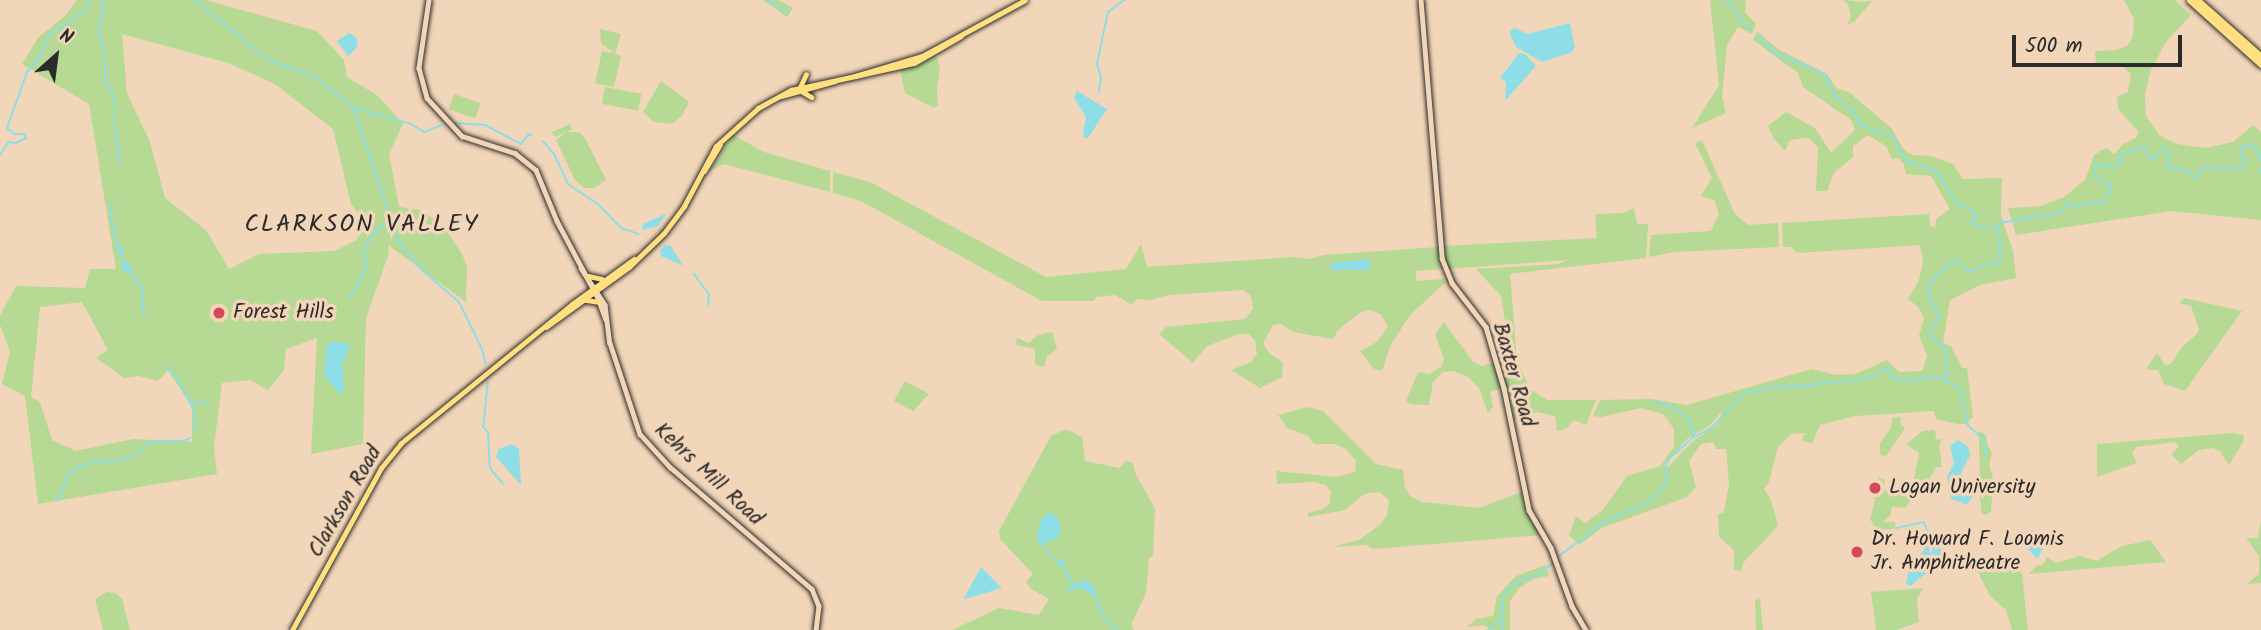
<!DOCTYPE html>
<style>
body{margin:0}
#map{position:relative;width:2261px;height:630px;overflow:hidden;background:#f2d6b9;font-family:Kalam,sans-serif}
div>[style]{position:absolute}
.green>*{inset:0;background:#b6d993;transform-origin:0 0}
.water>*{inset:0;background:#8ddee6}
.stream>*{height:2px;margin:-1px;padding:0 1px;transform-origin:1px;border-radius:1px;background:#8ddee6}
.roads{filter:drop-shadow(0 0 2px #2b2b2b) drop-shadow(0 0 2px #2b2b2b)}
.secondary>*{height:4.5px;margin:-2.25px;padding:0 2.25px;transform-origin:2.25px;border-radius:2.25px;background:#f2d6b9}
.primary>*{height:5px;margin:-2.5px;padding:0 2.5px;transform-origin:2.5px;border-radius:2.5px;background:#ffdf80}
.motorway>*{height:7px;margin:-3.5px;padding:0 3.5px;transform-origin:3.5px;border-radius:3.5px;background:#ffdf80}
.dots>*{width:19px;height:19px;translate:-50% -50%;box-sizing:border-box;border:4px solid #f2d6b9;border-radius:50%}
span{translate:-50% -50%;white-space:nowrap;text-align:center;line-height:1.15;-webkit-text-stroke:7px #f2d6b9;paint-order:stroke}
.poi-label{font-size:21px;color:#2b2b2b}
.left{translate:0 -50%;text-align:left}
.street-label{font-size:21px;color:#2b2b2b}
.quarter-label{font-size:24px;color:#2b2b2b;letter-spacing:2px}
.north{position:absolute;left:21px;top:21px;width:70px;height:70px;-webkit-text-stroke:5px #f2d6b9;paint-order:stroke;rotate:28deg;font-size:19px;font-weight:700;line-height:28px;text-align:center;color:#2b2b2b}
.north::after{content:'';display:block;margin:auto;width:24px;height:32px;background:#2b2b2b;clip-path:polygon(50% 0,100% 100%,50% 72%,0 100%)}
.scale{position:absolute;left:2012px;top:35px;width:170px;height:32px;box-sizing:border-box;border:4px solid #2b2b2b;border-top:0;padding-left:9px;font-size:21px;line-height:24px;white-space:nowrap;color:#2b2b2b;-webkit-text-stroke:5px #f2d6b9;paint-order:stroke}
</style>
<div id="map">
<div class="green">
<i style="clip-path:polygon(evenodd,77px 0,205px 0,317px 31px,344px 60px,347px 77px,378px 96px,403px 124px,389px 154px,399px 207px,420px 210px,443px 225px,462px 254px,467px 267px,466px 302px,388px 245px,389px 253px,366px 318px,363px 444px,311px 454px,317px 338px,286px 349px,284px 370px,268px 390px,250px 380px,222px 383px,214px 447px,217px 474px,38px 504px,25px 396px,2px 384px,10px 352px,0 325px,0 316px,16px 286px,85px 288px,90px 269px,116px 269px,89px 104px,22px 64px,38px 38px,66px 15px,77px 0,122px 34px,228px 63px,275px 84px,333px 129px,351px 204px,367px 226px,355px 241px,334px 251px,259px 254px,229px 269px,206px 230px,165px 198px,150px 142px,127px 93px,122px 34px,77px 0,82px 302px,108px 350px,96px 358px,124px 378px,139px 376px,158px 381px,168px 370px,192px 407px,192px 442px,133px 439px,76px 451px,52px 440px,40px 402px,31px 397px,40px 307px,82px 302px)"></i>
<i style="clip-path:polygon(763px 0,779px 0,793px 8px,787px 17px)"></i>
<i style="clip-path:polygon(1710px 0,1746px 0,1745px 12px,1756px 24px,1752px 34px,1738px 27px,1727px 45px,1722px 97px,1726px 113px,1692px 128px,1719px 85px)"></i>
<i style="clip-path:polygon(1843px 0,1865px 2px,1873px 0,1855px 21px,1847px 25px,1851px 16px,1848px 4px)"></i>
<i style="clip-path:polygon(2124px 0,2175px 0,2191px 15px,2165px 43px,2150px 73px,2145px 94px,2146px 116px,2160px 136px,2177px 144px,2206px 148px,2233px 142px,2253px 125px,2261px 132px,2261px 220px,2172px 211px,2016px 235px,2008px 208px,2041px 206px,2064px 197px,2085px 180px,2094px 155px,2106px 148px,2115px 154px,2123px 144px,2137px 137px,2138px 131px,2118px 109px,2117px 97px,2128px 92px,2131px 74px,2122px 66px,2096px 63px,2095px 51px,2117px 50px,2127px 46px,2133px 37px,2134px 19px)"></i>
<i style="clip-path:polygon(600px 29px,621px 34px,615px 54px,621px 56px,614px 87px,595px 83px,602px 51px,614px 53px,601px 43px)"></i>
<i style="clip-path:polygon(evenodd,1757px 31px,1778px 49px,1827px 74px,1836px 88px,1849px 92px,1892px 129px,1904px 150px,1913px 155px,1931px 156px,1953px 164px,1963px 179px,2002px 178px,2001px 215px,2013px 251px,2016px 278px,1980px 285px,1950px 300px,1943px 343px,1951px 346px,1962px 368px,1967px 368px,1973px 417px,1965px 424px,1957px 424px,1936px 419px,1934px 411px,1855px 416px,1820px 425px,1812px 444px,1802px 440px,1805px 433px,1791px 434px,1778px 447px,1769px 482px,1764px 489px,1771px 500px,1778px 526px,1743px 563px,1742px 571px,1734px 570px,1734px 550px,1719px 537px,1718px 515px,1724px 512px,1729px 484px,1726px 449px,1716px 449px,1713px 442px,1701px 444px,1689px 461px,1696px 487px,1687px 497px,1602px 528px,1579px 545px,1569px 535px,1576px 516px,1585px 523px,1602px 511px,1627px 476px,1660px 466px,1674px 447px,1674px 429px,1663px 414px,1641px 408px,1601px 417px,1593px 416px,1600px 400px,1651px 399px,1687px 405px,1812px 369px,1836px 375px,1856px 374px,1887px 360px,1899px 372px,1922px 371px,1927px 356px,1919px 336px,1924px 318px,1918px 307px,1908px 299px,1919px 280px,1923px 262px,1920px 245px,1797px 253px,1791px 247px,1783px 247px,1782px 223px,1929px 214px,1930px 226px,1935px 227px,1936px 219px,1950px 209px,1931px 176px,1906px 174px,1904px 164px,1898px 158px,1892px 159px,1886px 146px,1868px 135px,1853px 146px,1853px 157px,1834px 173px,1827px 191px,1816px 191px,1818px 147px,1808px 138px,1795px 139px,1789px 141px,1785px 151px,1774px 139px,1768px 126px,1786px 112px,1815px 128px,1831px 153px,1855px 130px,1851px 120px,1803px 87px,1798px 73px,1753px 40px,1757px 31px,1722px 411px,1717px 425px,1694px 440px,1668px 467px,1663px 466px,1687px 439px,1709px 426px,1722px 411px)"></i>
<i style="clip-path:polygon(936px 56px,940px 68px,937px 89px,938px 105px,934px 108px,905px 93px,900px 70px)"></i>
<i style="clip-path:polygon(661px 81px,689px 102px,682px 116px,671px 124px,654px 122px,643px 112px)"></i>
<i style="left:605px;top:87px;width:37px;height:17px;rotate:11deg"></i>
<i style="left:454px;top:94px;width:28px;height:16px;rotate:19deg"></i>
<i style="clip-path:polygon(570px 124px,572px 129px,568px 132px,579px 132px,585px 138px,606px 180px,594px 188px,584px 188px,575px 180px,556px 140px,566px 132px,555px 137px,552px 132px)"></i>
<i style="clip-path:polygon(733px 135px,764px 152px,830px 171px,830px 192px,724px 164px,710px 171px)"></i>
<i style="clip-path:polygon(1702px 140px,1735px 214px,1748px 225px,1778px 223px,1779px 247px,1675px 252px,1649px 257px,1651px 235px,1711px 231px,1719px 214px,1714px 200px,1701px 196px,1712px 178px,1695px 143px)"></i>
<i style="clip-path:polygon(833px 172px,870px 182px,1046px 277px,1126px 269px,1141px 244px,1147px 267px,1292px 257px,1309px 259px,1324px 255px,1438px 247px,1443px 269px,1415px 271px,1417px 281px,1443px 279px,1446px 282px,1411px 314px,1391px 344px,1382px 371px,1374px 369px,1360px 351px,1377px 342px,1388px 326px,1380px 314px,1371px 310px,1361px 312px,1338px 330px,1333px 339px,1293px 332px,1281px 324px,1273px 325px,1263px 343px,1269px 353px,1283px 362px,1282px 377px,1260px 388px,1231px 370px,1251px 362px,1257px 354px,1255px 340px,1249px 334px,1239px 334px,1207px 346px,1193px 363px,1159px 334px,1166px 327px,1245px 319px,1253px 309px,1251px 296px,1243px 290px,1169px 295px,1151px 300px,1137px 299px,1132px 305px,1115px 295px,1096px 297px,1094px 301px,1042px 301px,861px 201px,833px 193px)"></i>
<i style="clip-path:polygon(1634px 208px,1637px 224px,1648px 224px,1646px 258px,1510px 274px,1517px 359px,1530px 389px,1547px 400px,1596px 400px,1586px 425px,1574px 420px,1566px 429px,1557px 431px,1555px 416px,1536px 412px,1513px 419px,1496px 350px,1509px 346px,1501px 296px,1476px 269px,1558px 264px,1568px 260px,1447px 269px,1442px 246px,1597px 238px,1595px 214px,1625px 213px)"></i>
<i style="clip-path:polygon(2184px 298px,2242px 311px,2185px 391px,2164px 384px,2158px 370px,2146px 369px,2157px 353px,2165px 365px,2171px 364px,2182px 347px,2197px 334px,2199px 329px,2191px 306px,2180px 303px)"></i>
<i style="clip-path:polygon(1444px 322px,1473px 362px,1481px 366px,1496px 362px,1503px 388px,1490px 392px,1493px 407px,1488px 413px,1479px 388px,1467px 376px,1452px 371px,1443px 372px,1433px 382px,1429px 405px,1410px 404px,1406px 401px,1418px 372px,1429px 374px,1441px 367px,1444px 359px,1435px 334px)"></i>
<i style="clip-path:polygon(1052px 332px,1057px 349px,1047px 356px,1044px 367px,1035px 365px,1035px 349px,1016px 345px,1017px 338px,1029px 343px,1038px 335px)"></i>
<i style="clip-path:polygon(905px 381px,929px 394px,913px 411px,894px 401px)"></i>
<i style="clip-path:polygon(1307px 407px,1323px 411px,1376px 464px,1403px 470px,1405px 487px,1410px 496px,1422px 502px,1479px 508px,1522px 492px,1530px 518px,1542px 535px,1373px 549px,1367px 545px,1332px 547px,1359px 540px,1381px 524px,1387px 515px,1389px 500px,1379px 492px,1364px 494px,1345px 510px,1308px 517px,1308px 513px,1323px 509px,1330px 503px,1331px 492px,1326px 485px,1313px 482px,1277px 484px,1276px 471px,1337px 477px,1355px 472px,1356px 461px,1346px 449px,1335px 444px,1314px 444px,1308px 436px,1287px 428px,1278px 415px)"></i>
<i style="clip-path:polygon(1901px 417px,1900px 423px,1905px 428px,1886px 456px,1880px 455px,1880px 443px,1891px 428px,1892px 418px)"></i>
<i style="clip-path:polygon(1066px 429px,1082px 437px,1085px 461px,1120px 468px,1126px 460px,1133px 464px,1136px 475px,1155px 508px,1153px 557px,1149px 557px,1146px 593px,1131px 625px,1134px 630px,952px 630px,999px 608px,1039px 615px,1049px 599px,1031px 589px,1026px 582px,1033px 574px,1000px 539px,999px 531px,1051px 436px)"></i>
<i style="clip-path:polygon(1935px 430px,1936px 440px,1942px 439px,1939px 445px,1942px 467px,1936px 467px,1924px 490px,1912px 499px,1905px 508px,1892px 507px,1890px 516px,1883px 522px,1894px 522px,1896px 524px,1894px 529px,1877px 530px,1870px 519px,1875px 500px,1872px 494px,1879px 477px,1885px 480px,1883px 489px,1903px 495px,1913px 485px,1919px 453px,1906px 444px,1923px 431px)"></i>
<i style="clip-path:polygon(1979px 431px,1986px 435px,1987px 444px,1992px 453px,1989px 465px,1994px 480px,2009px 481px,2017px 488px,1993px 486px,1991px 512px,1985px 515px,1982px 514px,1980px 499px)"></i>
<i style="clip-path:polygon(2233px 433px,2244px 435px,2243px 442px,2229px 465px,2220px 451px,2212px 448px,2199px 450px,2181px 464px,2171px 454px,2179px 447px,2176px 442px,2136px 447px,2132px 453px,2137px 463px,2097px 477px,2097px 444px)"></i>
<i style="clip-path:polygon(2261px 521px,2261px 583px,2247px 584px,2259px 574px,2259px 556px,2246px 538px,2258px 538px)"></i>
<i style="clip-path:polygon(2150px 540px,2166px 562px,2029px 574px,2037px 565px,2043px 565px,2047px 557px,2056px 563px,2080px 556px,2096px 561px,2122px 546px)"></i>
<i style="clip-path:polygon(2005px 556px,2022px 574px,2028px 630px,2012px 630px,2006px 610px,1990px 596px,1977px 570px,1982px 564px)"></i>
<i style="clip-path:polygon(1546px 565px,1549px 576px,1533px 579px,1519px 588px,1510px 601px,1510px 630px,1492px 630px,1484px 625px,1467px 627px,1476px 619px,1493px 616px,1497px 596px,1516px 576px)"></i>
<i style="clip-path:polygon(1923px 588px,1917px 599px,1919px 622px,1897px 630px,1876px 630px,1871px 592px)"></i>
<i style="clip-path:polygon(107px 592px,116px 593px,122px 599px,130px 630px,103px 630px,95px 599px)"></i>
<i style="clip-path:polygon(1760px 599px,1763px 630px,1756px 630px,1755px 600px)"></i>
</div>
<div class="water">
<i style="clip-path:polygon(1570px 23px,1575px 47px,1572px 52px,1542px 62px,1516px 47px,1509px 31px,1515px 28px,1528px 34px)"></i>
<i style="clip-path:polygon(349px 33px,356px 37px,358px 46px,348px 56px,337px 41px)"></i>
<i style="clip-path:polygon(1519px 53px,1525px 54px,1536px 66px,1505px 101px,1506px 82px,1500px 78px)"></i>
<i style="clip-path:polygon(1077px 91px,1107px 109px,1088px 138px,1085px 138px,1083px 134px,1086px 117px,1074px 98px)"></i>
<i style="clip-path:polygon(667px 213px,658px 226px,642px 230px,643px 224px)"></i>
<i style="clip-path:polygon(665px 245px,671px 246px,683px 266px,661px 256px,660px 251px)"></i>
<i style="clip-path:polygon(118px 246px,122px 247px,123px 258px,130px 265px,133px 277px,122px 269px,122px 259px,116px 248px)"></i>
<i style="clip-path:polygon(1369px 259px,1370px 270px,1330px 270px,1332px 263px)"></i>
<i style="clip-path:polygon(332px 342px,346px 343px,350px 348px,342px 363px,344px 387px,340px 395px,324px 375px,327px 345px)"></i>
<i style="clip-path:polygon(1958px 440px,1968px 447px,1970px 455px,1961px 473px,1973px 495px,1967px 505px,1951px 499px,1947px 477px,1954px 463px,1950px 446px)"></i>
<i style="clip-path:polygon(512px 444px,519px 449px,521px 485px,496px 457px,499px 449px)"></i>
<i style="clip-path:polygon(1049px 512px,1059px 519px,1061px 535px,1042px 545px,1049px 550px,1054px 558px,1065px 562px,1065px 570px,1074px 582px,1068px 581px,1064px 570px,1038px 542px,1037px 538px,1040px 521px)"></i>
<i style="clip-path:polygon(2033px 530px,2042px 539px,2044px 547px,2037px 559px,2027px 548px,2028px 533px)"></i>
<i style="clip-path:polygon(1931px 541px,1945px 553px,1944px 559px,1910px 586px,1906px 584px,1909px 569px)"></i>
<i style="clip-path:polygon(981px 567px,1002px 588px,965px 599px,964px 598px)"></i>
<i style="clip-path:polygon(1086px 580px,1095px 588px,1097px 598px,1081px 588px,1065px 591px,1071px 585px)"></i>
</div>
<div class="stream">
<i style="left:104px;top:0;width:32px;rotate:99deg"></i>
<i style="left:99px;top:32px;width:21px;rotate:76deg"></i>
<i style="left:195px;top:0;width:85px;rotate:39.3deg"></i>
<i style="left:261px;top:54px;width:17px;rotate:31deg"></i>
<i style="left:276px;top:63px;width:40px;rotate:18.9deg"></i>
<i style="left:314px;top:76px;width:50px;rotate:38.5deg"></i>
<i style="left:353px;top:107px;width:143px;rotate:71.2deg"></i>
<i style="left:399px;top:242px;width:36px;rotate:51deg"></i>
<i style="left:422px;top:270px;width:49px;rotate:40.9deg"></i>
<i style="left:459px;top:302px;width:52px;rotate:63.9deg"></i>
<i style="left:482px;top:349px;width:16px;rotate:76deg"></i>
<i style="left:767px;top:0;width:25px;rotate:29deg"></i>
<i style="left:1726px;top:0;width:18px;rotate:47deg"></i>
<i style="left:1738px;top:13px;width:11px;rotate:68deg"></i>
<i style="left:1742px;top:23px;width:11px;rotate:34deg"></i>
<i style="left:1758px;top:37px;width:25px;rotate:42deg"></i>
<i style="left:1777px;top:54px;width:50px;rotate:22.4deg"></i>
<i style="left:1823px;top:73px;width:29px;rotate:61deg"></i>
<i style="left:1837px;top:98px;width:23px;rotate:40deg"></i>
<i style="left:1855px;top:113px;width:13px;rotate:72deg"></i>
<i style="left:1859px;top:125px;width:36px;rotate:18deg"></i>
<i style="left:1893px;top:136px;width:19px;rotate:65deg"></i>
<i style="left:1901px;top:153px;width:11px;rotate:49deg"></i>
<i style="left:1908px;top:161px;width:31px;rotate:21deg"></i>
<i style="left:1937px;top:172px;width:37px;rotate:57deg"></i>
<i style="left:1957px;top:203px;width:18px;rotate:27deg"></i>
<i style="left:1973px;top:211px;width:8px;rotate:67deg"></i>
<i style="left:1976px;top:218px;width:7px;rotate:135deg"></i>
<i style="left:1971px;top:223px;width:13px;rotate:23deg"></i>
<i style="left:1983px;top:228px;width:10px"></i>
<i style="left:105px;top:57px;width:26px;rotate:90deg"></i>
<i style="left:105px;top:83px;width:11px;rotate:52deg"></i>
<i style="left:112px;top:92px;width:17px;rotate:80deg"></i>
<i style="left:1099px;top:92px;width:15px;rotate:-82deg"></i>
<i style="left:1101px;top:77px;width:14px;rotate:-107deg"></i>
<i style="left:1097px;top:64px;width:53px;rotate:-78.1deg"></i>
<i style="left:1108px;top:12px;width:20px;rotate:-37deg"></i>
<i style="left:355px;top:108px;width:58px;rotate:15.9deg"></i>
<i style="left:411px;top:124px;width:15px;rotate:32deg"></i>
<i style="left:424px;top:132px;width:19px;rotate:-21deg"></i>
<i style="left:114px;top:115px;width:49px;rotate:83deg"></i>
<i style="left:455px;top:123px;width:30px;rotate:4deg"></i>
<i style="left:485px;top:125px;width:41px;rotate:27.8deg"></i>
<i style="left:521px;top:144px;width:13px;rotate:-51deg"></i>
<i style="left:529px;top:134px;width:4px;rotate:27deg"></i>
<i style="left:543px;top:141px;width:17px;rotate:50deg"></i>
<i style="left:554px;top:154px;width:33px;rotate:65deg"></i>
<i style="left:568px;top:184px;width:36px;rotate:34deg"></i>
<i style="left:598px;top:204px;width:33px;rotate:46deg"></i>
<i style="left:621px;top:228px;width:18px;rotate:19deg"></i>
<i style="left:0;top:155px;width:15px;rotate:-58deg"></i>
<i style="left:8px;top:142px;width:8px;rotate:7deg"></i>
<i style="left:16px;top:143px;width:11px;rotate:-27deg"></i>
<i style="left:26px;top:138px;width:4px;rotate:-104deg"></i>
<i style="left:25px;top:134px;width:11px;rotate:180deg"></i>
<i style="left:14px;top:134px;width:9px;rotate:-139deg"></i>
<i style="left:7px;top:128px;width:59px;rotate:-70.3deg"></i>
<i style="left:27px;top:72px;width:17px;rotate:-50deg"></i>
<i style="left:38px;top:59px;width:28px;rotate:-64deg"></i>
<i style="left:50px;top:34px;width:40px;rotate:-32.9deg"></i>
<i style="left:84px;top:12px;width:13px;rotate:-67deg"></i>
<i style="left:2261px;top:168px;width:4px;rotate:90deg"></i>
<i style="left:112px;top:203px;width:16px;rotate:94deg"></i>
<i style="left:111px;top:219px;width:28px;rotate:77deg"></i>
<i style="left:694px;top:274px;width:26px;rotate:54deg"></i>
<i style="left:709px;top:295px;width:11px;rotate:95deg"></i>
<i style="left:134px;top:276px;width:14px;rotate:56deg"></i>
<i style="left:142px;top:288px;width:27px;rotate:86deg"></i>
<i style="left:348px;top:297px;width:15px;rotate:-48deg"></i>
<i style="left:358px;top:286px;width:21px;rotate:-65deg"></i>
<i style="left:367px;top:267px;width:16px;rotate:-104deg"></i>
<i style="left:363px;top:251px;width:20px;rotate:-60deg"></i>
<i style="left:373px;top:234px;width:23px;rotate:-40deg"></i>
<i style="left:165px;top:366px;width:13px;rotate:42deg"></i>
<i style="left:175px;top:375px;width:30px;rotate:60deg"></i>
<i style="left:190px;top:401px;width:19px;rotate:72deg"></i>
<i style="left:196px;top:419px;width:11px;rotate:100deg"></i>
<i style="left:1944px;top:379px;width:20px;rotate:33deg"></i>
<i style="left:1961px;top:390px;width:36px;rotate:79deg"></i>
<i style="left:1968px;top:425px;width:22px;rotate:43deg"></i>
<i style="left:1984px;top:440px;width:16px;rotate:86deg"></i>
<i style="left:488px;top:382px;width:45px;rotate:96.3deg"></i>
<i style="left:483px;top:427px;width:7px;rotate:45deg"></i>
<i style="left:488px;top:432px;width:36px;rotate:87deg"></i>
<i style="left:490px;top:468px;width:21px;rotate:51deg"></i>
<i style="left:192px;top:402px;width:16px;rotate:7deg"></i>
<i style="left:1654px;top:402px;width:15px;rotate:11deg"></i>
<i style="left:1669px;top:405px;width:26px;rotate:36deg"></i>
<i style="left:1690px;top:420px;width:16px;rotate:76deg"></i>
<i style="left:57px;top:501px;width:33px;rotate:-67deg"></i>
<i style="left:70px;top:471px;width:27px;rotate:-22deg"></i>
<i style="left:95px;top:461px;width:17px;rotate:3deg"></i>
<i style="left:112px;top:462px;width:21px;rotate:-14deg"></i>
<i style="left:132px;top:457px;width:23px;rotate:-41deg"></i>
<i style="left:149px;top:442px;width:35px;rotate:-2deg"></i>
<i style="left:184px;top:441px;width:7px;rotate:-27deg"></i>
<i style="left:1896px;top:528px;width:29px;rotate:-12deg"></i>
<i style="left:1924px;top:522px;width:20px;rotate:70deg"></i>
<i style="left:1559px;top:556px;width:56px;rotate:-37.1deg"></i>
<i style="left:1604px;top:522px;width:54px;rotate:-24.2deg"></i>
<i style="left:1653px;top:500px;width:25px;rotate:-53deg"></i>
<i style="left:1668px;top:480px;width:12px;rotate:-110deg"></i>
<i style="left:1664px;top:469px;width:13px;rotate:-61deg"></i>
<i style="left:1670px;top:458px;width:30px;rotate:-42deg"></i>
<i style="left:1692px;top:438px;width:20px;rotate:-27deg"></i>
<i style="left:1710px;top:429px;width:50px;rotate:-45.8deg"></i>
<i style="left:1745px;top:393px;width:33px;rotate:-12deg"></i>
<i style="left:1777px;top:386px;width:6px;rotate:18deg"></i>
<i style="left:1783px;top:388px;width:87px;rotate:-6.6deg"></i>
<i style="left:1869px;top:378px;width:21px;rotate:-29deg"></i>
<i style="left:1887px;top:368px;width:12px;rotate:59deg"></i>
<i style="left:1893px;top:378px;width:5px;rotate:22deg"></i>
<i style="left:1898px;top:380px;width:21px"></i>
<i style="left:1919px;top:380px;width:9px;rotate:-21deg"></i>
<i style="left:1927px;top:377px;width:15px;rotate:8deg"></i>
<i style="left:1942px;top:379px;width:7px;rotate:-45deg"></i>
<i style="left:1947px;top:374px;width:24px;rotate:-92deg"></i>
<i style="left:1946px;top:350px;width:23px;rotate:-137deg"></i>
<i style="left:1929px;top:334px;width:21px;rotate:-59deg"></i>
<i style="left:1940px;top:316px;width:24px;rotate:-120deg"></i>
<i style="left:1928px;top:295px;width:13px;rotate:-81deg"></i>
<i style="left:1930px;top:282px;width:29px;rotate:-44deg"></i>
<i style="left:1951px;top:262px;width:9px"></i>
<i style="left:1960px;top:262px;width:10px;rotate:53deg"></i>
<i style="left:1966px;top:270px;width:7px;rotate:8deg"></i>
<i style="left:1973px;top:271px;width:16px;rotate:-30deg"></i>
<i style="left:1987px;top:263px;width:13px;rotate:4deg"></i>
<i style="left:2000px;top:264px;width:29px;rotate:-90deg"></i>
<i style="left:2000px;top:235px;width:8px;rotate:-120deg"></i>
<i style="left:1996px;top:228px;width:6px;rotate:-51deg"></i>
<i style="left:2000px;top:223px;width:60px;rotate:-9.6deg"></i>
<i style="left:2059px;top:213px;width:14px;rotate:-45deg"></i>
<i style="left:2069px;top:203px;width:9px;rotate:32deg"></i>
<i style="left:2077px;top:208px;width:10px;rotate:-29deg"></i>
<i style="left:2086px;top:203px;width:17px"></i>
<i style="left:2103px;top:203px;width:16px;rotate:-60deg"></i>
<i style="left:2111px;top:189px;width:5px;rotate:-112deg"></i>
<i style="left:2109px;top:184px;width:14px;rotate:-155deg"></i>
<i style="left:2096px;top:178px;width:14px;rotate:-94deg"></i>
<i style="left:2095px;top:164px;width:17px;rotate:7deg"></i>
<i style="left:2112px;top:166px;width:10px;rotate:-17deg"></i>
<i style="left:2122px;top:163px;width:7px;rotate:-106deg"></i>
<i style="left:2120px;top:156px;width:22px;rotate:-24deg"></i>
<i style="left:2140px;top:147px;width:6px;rotate:9deg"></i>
<i style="left:2146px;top:148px;width:8px;rotate:76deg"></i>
<i style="left:2148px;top:156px;width:7px;rotate:27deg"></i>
<i style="left:2154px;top:159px;width:15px;rotate:-53deg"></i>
<i style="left:2163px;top:147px;width:7px;rotate:34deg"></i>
<i style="left:2169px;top:151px;width:16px;rotate:90deg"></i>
<i style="left:2169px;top:167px;width:5px;rotate:37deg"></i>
<i style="left:2173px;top:170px;width:12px;rotate:-5deg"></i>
<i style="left:2185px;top:169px;width:13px;rotate:42deg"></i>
<i style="left:2195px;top:178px;width:14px;rotate:-51deg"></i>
<i style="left:2204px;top:167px;width:38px;rotate:3deg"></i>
<i style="left:2242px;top:169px;width:7px;rotate:-63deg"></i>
<i style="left:2245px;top:163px;width:16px;rotate:-108deg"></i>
<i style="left:2240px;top:148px;width:11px;rotate:-22deg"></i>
<i style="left:2250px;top:144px;width:12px;rotate:42deg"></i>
<i style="left:2259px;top:152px;width:8px;rotate:76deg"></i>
<i style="left:1096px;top:598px;width:16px;rotate:72deg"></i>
<i style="left:1101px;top:613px;width:24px;rotate:45deg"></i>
<i style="left:1502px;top:621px;width:9px;rotate:84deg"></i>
<i style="left:1488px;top:630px;width:17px;rotate:-36deg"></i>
<i style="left:1502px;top:620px;width:21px;rotate:-90deg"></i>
<i style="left:1502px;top:599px;width:11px;rotate:-56deg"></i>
<i style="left:1508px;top:590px;width:11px;rotate:-45deg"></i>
<i style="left:1516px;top:582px;width:23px;rotate:-20deg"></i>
<i style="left:1538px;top:574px;width:19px;rotate:-36deg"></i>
</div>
<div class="roads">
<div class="secondary">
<i style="left:429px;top:0;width:69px;rotate:98.4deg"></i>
<i style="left:419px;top:68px;width:31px;rotate:75deg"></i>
<i style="left:427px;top:98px;width:52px;rotate:47.4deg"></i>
<i style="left:462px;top:136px;width:56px;rotate:17.8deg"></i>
<i style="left:515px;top:153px;width:27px;rotate:39deg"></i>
<i style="left:536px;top:170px;width:55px;rotate:67.6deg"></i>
<i style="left:557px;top:221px;width:87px;rotate:62deg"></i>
<i style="left:598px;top:298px;width:23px;rotate:70deg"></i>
<i style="left:1421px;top:0;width:259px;rotate:85.3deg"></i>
<i style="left:1442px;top:258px;width:27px;rotate:68deg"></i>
<i style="left:1452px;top:283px;width:56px;rotate:52.3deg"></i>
<i style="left:1486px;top:327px;width:64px;rotate:73.6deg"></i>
<i style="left:1504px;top:388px;width:125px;rotate:78.4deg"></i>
<i style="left:1529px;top:510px;width:44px;rotate:59.9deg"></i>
<i style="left:1551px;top:548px;width:62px;rotate:70.1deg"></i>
<i style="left:1572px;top:606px;width:28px;rotate:60deg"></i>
<i style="left:581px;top:268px;width:44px;rotate:57deg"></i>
<i style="left:605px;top:305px;width:38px;rotate:83deg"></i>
<i style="left:610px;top:343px;width:96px;rotate:71.8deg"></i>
<i style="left:640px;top:434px;width:45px;rotate:47.7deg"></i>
<i style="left:670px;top:467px;width:187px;rotate:40.7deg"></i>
<i style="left:812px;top:589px;width:18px;rotate:68deg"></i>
<i style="left:819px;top:606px;width:24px;rotate:97deg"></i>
</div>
<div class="primary">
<i style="left:855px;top:76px;width:60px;rotate:-12.4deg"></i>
<i style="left:914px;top:63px;width:54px;rotate:-29.9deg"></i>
<i style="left:800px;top:87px;width:14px;rotate:-65deg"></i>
<i style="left:801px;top:91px;width:12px;rotate:31deg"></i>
<i style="left:781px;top:96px;width:56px;rotate:-15.5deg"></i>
<i style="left:704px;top:171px;width:31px;rotate:-59deg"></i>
<i style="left:588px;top:276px;width:14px;rotate:12deg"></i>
<i style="left:586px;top:300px;width:14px;rotate:8deg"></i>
<i style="left:546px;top:327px;width:102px;rotate:-35.9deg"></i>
<i style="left:629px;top:267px;width:49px;rotate:-44.2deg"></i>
<i style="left:664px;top:233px;width:34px;rotate:-53deg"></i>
<i style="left:684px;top:206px;width:68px;rotate:-61.9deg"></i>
<i style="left:716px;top:146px;width:57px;rotate:-42.1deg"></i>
<i style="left:758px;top:108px;width:38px;rotate:-29deg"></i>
<i style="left:791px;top:90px;width:66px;rotate:-12.3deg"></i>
<i style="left:855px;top:76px;width:70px;rotate:-16.6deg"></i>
<i style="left:922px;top:56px;width:117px;rotate:-28.5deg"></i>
<i style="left:292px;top:630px;width:185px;rotate:-61.2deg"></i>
<i style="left:381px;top:468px;width:32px;rotate:-51deg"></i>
<i style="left:401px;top:443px;width:220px;rotate:-39.1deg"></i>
<i style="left:572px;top:304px;width:77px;rotate:-36deg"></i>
</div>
<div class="motorway">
<i style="left:2190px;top:0;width:96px;rotate:42deg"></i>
<i style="left:2197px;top:0;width:86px;rotate:41.7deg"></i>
</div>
</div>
<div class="dots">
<i style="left:219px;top:313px;background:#d1495b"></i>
<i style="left:1875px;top:488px;background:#d1495b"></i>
<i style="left:1857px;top:552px;background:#d1495b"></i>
</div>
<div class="poi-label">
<span class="left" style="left:233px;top:313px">Forest Hills</span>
<span class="left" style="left:1889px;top:488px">Logan University</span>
<span class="left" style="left:1871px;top:552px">Dr. Howard F. Loomis<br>Jr. Amphitheatre</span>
</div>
<div class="street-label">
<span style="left:1513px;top:375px;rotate:74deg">Baxter Road</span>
<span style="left:708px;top:475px;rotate:43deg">Kehrs Mill Road</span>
<span style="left:346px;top:502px;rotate:-60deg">Clarkson Road</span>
</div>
<div class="quarter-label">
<span style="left:362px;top:225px">CLARKSON VALLEY</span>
</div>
<div class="north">N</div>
<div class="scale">500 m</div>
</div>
